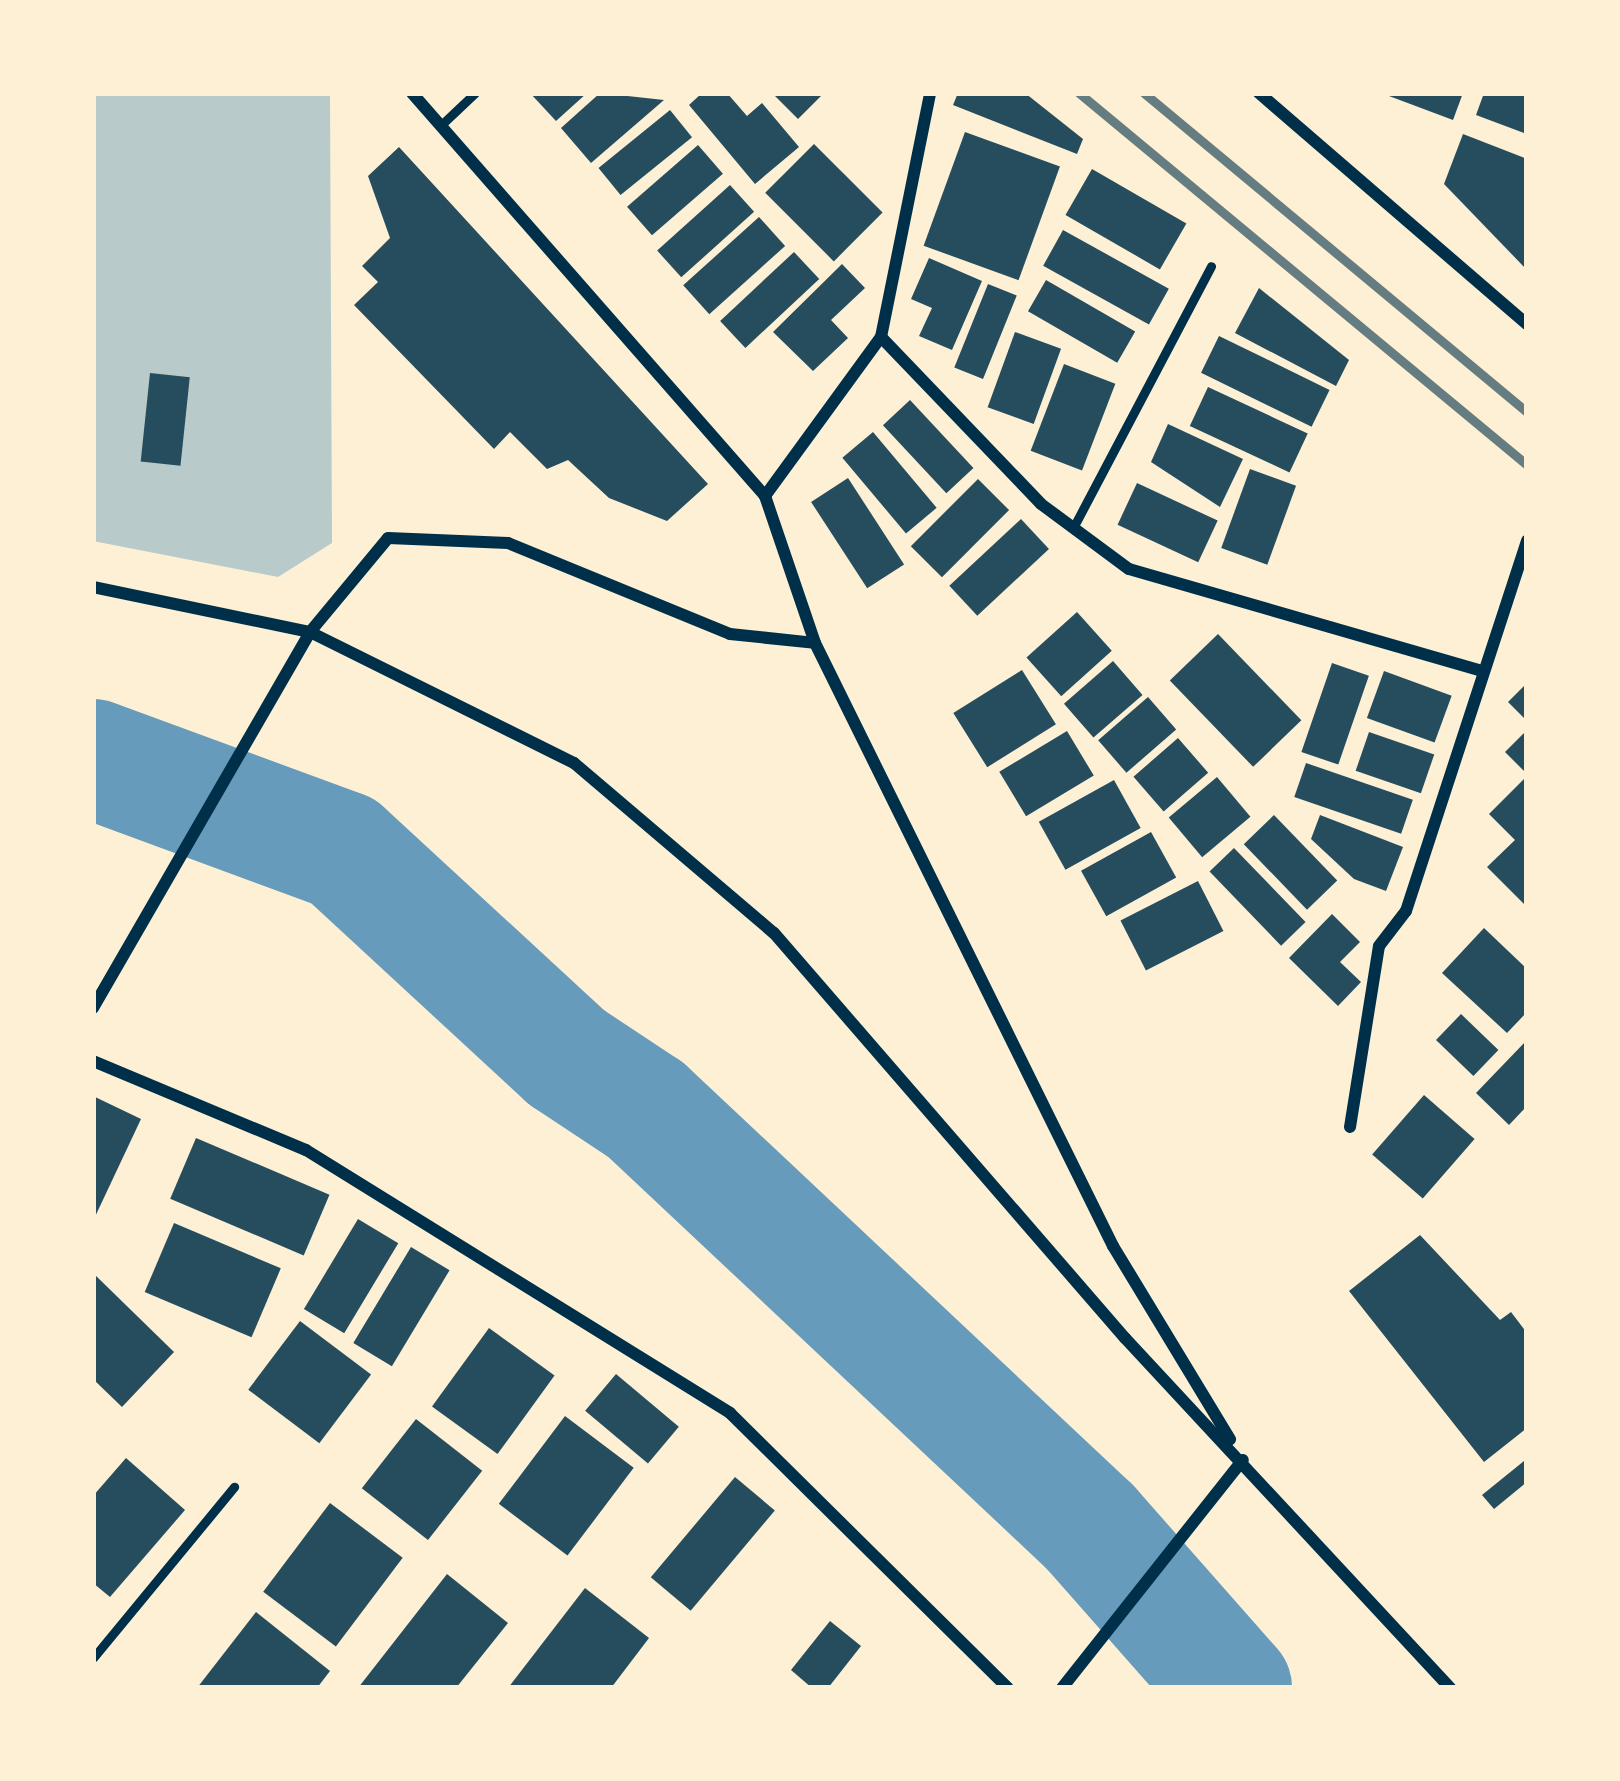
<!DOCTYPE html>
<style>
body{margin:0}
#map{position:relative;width:1620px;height:1781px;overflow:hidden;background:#fdf0d5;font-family:Jost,sans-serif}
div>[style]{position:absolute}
.green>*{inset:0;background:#b9caca}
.river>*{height:120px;margin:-60px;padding:0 60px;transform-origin:60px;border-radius:60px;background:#669bbc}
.building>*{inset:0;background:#264d5e;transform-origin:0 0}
.service>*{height:9px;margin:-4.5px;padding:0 4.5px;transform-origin:4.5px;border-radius:4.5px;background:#003049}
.minor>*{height:12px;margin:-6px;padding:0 6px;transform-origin:6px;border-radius:6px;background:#003049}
.rail>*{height:9px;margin:-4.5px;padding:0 4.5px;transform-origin:4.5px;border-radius:4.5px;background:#657d81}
span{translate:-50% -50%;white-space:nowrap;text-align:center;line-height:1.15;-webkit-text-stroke:12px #fdf0d5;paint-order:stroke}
.frame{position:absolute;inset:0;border:96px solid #fdf0d5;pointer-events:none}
</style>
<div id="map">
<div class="green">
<i style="clip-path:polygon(93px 93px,330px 93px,332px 543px,278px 577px,93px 541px)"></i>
</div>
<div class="river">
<i style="left:93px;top:759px;width:266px;rotate:20.2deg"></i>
<i style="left:343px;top:851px;width:304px;rotate:42.7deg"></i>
<i style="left:566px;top:1057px;width:96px;rotate:33.5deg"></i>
<i style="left:646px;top:1110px;width:609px;rotate:43.2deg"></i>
<i style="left:1090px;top:1527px;width:215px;rotate:48.6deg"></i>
</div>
<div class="building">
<i style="clip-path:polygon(530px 93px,587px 93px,556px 121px)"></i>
<i style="clip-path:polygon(600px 93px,664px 100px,591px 163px,561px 128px)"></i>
<i style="clip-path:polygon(702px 93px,727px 93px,747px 116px,762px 103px,799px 147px,755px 184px,689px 105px)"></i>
<i style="clip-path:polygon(772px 93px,824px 93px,798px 119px)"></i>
<i style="clip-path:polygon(958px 93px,1025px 93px,1083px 139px,1077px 154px,953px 105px)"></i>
<i style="clip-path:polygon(1381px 93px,1463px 93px,1453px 120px)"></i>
<i style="clip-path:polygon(1484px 93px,1527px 93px,1527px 134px,1476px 115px)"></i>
<i style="left:670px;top:110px;width:35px;height:92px;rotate:51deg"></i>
<i style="left:965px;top:132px;width:101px;height:121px;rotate:20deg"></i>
<i style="clip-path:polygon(1463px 134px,1527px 159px,1527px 270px,1444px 184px)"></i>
<i style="left:814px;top:144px;width:97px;height:69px;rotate:45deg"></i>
<i style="left:698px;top:145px;width:38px;height:94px;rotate:49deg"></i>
<i style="clip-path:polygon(399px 147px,708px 484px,667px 521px,609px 498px,568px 460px,547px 469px,510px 432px,494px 449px,354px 305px,378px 282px,362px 266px,390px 238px,368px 176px)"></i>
<i style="left:1092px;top:169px;width:109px;height:53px;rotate:30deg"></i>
<i style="left:730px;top:185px;width:36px;height:98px;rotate:48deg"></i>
<i style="left:759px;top:217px;width:39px;height:102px;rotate:48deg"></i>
<i style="left:1063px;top:230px;width:121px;height:41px;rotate:29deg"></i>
<i style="left:794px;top:252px;width:37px;height:101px;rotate:47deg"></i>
<i style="clip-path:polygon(929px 258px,982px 281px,952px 350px,919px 336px,932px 308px,911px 299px)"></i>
<i style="clip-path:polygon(842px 264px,865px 288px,831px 320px,848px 338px,813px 371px,773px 332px)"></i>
<i style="left:1046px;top:280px;width:103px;height:36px;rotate:30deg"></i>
<i style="left:988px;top:284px;width:31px;height:90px;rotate:22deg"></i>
<i style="clip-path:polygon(1259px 288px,1349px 360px,1336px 386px,1235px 333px)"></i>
<i style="left:1015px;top:332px;width:49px;height:80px;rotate:20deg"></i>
<i style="left:1219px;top:336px;width:123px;height:41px;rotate:26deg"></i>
<i style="left:1064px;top:364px;width:55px;height:93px;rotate:21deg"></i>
<i style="left:150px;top:373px;width:40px;height:89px;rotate:6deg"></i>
<i style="left:1208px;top:387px;width:110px;height:43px;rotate:25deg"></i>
<i style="left:910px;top:400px;width:93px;height:37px;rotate:47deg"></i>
<i style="clip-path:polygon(1168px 424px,1243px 459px,1220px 507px,1151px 462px)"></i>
<i style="left:873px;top:432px;width:99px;height:40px;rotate:50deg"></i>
<i style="left:1250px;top:469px;width:49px;height:84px;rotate:20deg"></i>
<i style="left:848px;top:478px;width:103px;height:44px;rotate:57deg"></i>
<i style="left:978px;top:479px;width:44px;height:95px;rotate:45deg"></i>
<i style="left:1137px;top:483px;width:89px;height:46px;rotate:25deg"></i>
<i style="left:1021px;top:519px;width:41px;height:98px;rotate:47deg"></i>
<i style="left:1077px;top:612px;width:52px;height:68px;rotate:48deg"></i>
<i style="left:1218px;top:634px;width:120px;height:67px;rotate:46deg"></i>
<i style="left:1113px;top:661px;width:45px;height:65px;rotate:49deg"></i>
<i style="left:1332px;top:663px;width:39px;height:94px;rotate:19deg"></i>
<i style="left:1022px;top:670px;width:64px;height:81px;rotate:58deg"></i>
<i style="left:1384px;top:671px;width:72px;height:50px;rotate:20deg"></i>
<i style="clip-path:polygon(1527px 683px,1527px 721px,1508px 702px)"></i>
<i style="left:1148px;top:697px;width:43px;height:66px;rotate:49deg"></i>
<i style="clip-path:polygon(1527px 730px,1527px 774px,1505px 752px)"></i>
<i style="left:1067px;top:731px;width:52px;height:79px;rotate:59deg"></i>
<i style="left:1369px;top:732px;width:69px;height:41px;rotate:19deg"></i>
<i style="left:1178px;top:738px;width:46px;height:59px;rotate:49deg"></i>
<i style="left:1306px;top:763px;width:113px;height:36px;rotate:19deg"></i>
<i style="clip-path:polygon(1527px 776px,1527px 907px,1487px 867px,1515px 840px,1489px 814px)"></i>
<i style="left:1217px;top:777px;width:52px;height:63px;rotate:50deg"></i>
<i style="left:1114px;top:780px;width:55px;height:86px;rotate:61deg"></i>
<i style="left:1274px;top:815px;width:91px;height:42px;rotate:46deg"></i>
<i style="clip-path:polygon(1320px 815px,1403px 847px,1386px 891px,1354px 879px,1311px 839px)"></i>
<i style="left:1151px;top:832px;width:52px;height:80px;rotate:61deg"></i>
<i style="left:1234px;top:848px;width:103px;height:34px;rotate:46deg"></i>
<i style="left:1198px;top:881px;width:56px;height:87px;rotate:63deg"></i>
<i style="clip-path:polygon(1332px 914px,1360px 942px,1340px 962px,1361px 982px,1338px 1006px,1289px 958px)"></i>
<i style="clip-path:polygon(1484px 928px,1527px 969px,1527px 1012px,1507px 1033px,1442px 973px)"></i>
<i style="left:1461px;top:1014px;width:52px;height:36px;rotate:44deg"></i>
<i style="clip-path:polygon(1527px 1040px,1527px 1106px,1509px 1125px,1476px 1093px)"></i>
<i style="left:1424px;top:1095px;width:67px;height:79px;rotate:41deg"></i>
<i style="clip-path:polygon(93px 1096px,141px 1119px,93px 1221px)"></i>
<i style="left:196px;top:1138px;width:145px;height:66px;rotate:23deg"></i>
<i style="left:358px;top:1219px;width:47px;height:105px;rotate:31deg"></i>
<i style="left:174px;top:1223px;width:116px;height:75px;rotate:23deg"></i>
<i style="clip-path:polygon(1420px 1235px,1500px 1320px,1511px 1312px,1527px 1333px,1527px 1428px,1484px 1462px,1349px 1291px)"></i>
<i style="left:411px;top:1247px;width:45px;height:112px;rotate:31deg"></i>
<i style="clip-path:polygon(93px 1273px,174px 1352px,122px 1407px,93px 1379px)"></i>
<i style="left:300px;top:1321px;width:89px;height:86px;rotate:37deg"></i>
<i style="left:489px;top:1328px;width:81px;height:97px;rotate:36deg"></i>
<i style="left:616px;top:1374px;width:82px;height:48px;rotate:40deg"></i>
<i style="left:565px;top:1416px;width:86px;height:110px;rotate:37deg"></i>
<i style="left:416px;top:1419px;width:84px;height:88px;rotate:38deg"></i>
<i style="clip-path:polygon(126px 1458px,185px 1510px,110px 1597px,93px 1583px,93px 1496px)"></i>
<i style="clip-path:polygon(1524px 1461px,1527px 1482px,1494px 1509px,1482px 1495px)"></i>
<i style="left:735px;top:1477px;width:52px;height:131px;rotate:40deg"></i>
<i style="left:330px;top:1503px;width:91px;height:111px;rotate:37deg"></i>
<i style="clip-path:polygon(447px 1574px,508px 1623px,456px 1688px,358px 1688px)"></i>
<i style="clip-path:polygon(585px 1588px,649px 1638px,611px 1688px,508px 1688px)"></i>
<i style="clip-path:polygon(256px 1612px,330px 1671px,317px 1688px,197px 1688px)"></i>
<i style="clip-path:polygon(830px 1621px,861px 1646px,828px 1688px,812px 1688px,791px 1670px)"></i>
</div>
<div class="service">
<i style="left:440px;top:126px;width:48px;rotate:-43.3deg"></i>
<i style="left:1073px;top:528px;width:296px;rotate:-62.2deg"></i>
<i style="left:93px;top:1658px;width:222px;rotate:-50.5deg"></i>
</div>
<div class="minor">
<i style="left:412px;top:93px;width:536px;rotate:48.78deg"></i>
<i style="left:765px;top:496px;width:155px;rotate:71.2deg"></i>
<i style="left:815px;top:643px;width:673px;rotate:63.7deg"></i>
<i style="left:1113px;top:1246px;width:226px;rotate:58.8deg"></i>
<i style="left:1259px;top:93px;width:354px;rotate:40.8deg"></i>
<i style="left:881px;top:337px;width:249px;rotate:-78.6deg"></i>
<i style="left:765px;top:496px;width:197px;rotate:-53.9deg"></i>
<i style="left:881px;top:337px;width:231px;rotate:46.2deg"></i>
<i style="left:1041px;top:504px;width:109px;rotate:36.5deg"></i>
<i style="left:1129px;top:569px;width:364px;rotate:16.1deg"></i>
<i style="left:93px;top:587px;width:222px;rotate:11.7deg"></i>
<i style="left:310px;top:632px;width:295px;rotate:26.4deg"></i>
<i style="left:574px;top:763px;width:262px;rotate:40.4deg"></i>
<i style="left:774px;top:933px;width:536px;rotate:49.09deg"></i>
<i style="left:1125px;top:1338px;width:478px;rotate:47.1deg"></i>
<i style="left:93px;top:1008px;width:434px;rotate:-60deg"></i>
<i style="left:310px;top:632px;width:122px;rotate:-50.3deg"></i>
<i style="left:388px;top:538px;width:120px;rotate:2.4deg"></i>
<i style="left:508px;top:543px;width:240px;rotate:22.3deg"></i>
<i style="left:730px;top:634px;width:85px;rotate:6deg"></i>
<i style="left:93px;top:1061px;width:231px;rotate:22.7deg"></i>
<i style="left:306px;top:1150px;width:499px;rotate:31.8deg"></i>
<i style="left:730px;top:1413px;width:391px;rotate:44.7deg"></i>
<i style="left:1350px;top:1127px;width:183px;rotate:-80.9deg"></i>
<i style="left:1379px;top:946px;width:44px;rotate:-52.4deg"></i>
<i style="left:1406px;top:911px;width:390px;rotate:-71.9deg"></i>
<i style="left:1062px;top:1688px;width:291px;rotate:-51.6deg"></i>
</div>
<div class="rail">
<i style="left:1079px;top:93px;width:582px;rotate:39.7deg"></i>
<i style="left:1144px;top:93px;width:498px;rotate:39.8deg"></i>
</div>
<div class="frame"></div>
</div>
